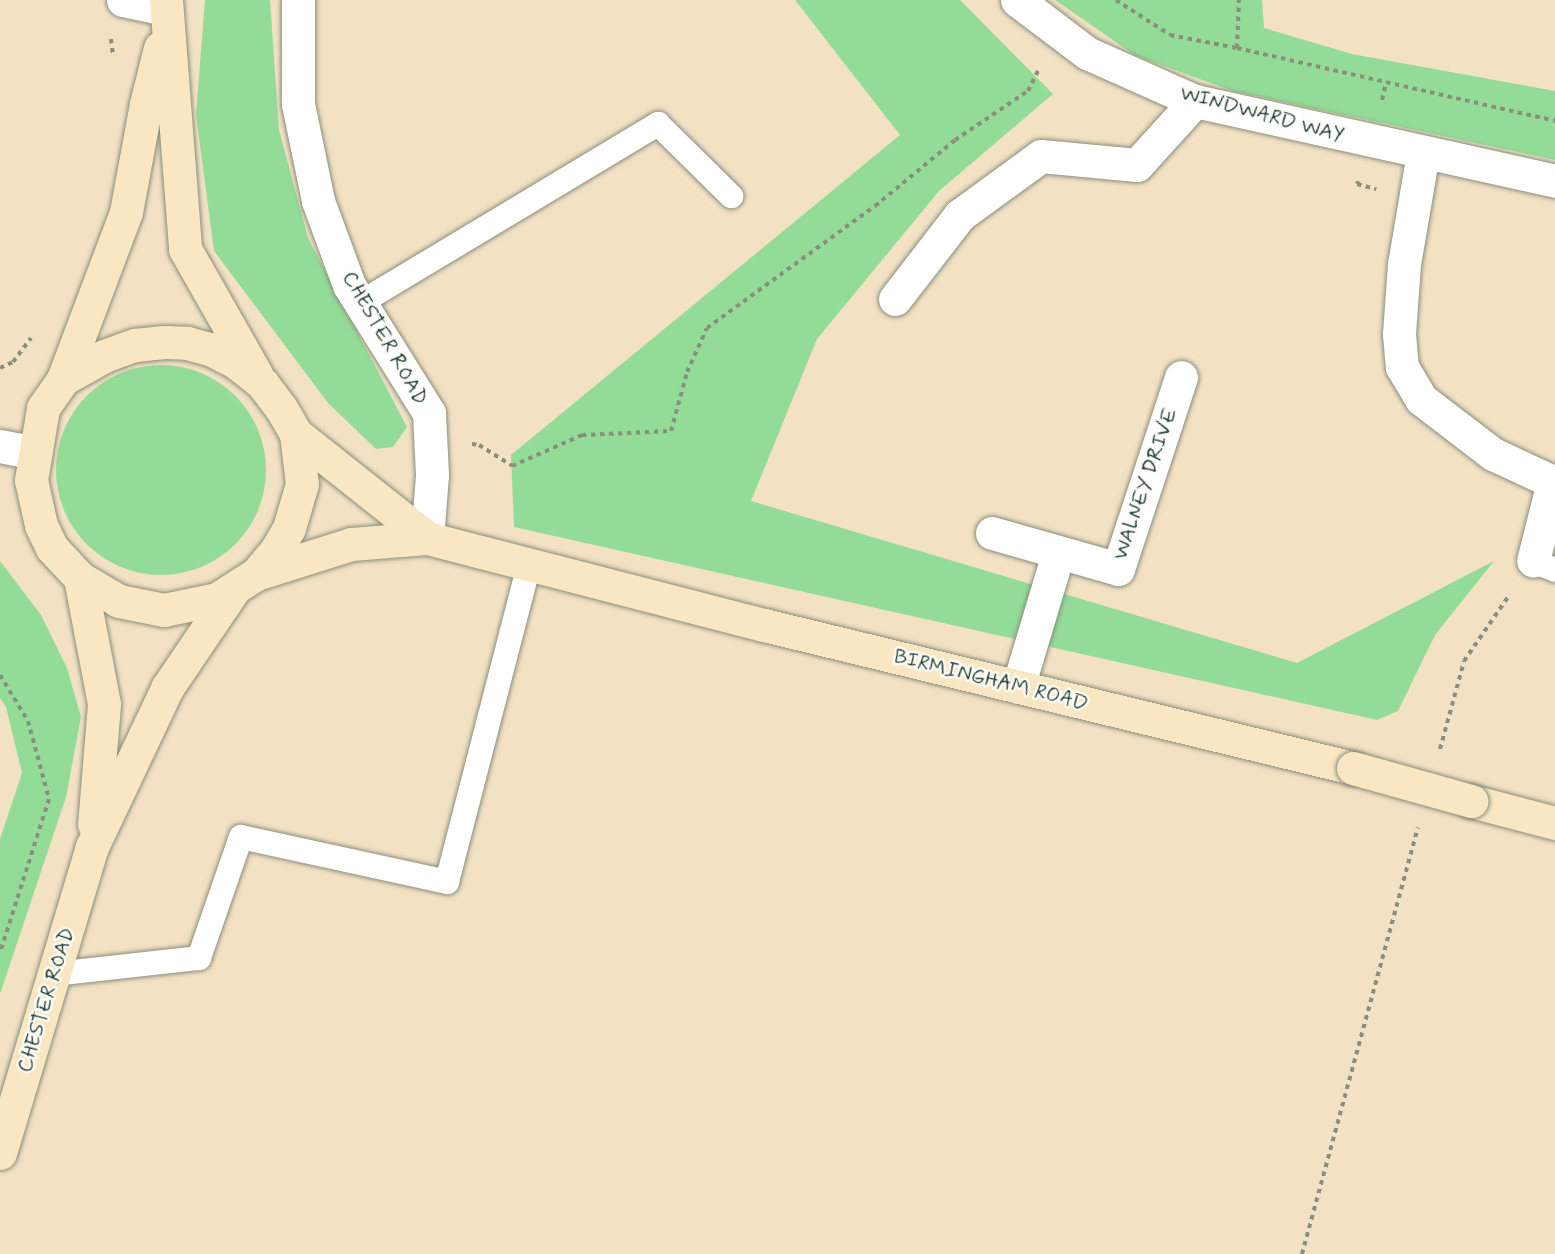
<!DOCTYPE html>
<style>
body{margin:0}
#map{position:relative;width:1555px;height:1254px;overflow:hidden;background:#f3e1c4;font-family:Mynerve,sans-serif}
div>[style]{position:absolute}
.green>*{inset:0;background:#93dc98}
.round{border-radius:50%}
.path>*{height:4px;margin-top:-2px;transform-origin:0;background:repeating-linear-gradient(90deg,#898f7c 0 4.5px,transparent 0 9px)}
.roads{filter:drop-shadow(0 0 2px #898f7c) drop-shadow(0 0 2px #898f7c)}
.service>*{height:24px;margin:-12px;padding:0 12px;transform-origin:12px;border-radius:12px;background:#fff}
.minor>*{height:33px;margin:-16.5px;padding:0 16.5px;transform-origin:16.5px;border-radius:16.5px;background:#fff}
.tertiary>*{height:33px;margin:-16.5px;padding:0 16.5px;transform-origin:16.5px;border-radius:16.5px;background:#fff}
.secondary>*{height:33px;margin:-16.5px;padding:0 16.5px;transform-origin:16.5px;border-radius:16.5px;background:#f9e7c3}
.bridges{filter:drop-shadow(0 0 2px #898f7c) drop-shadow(0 0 2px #898f7c)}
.secondary-bridge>*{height:33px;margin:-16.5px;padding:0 16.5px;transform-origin:16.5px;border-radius:16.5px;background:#f9e7c3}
span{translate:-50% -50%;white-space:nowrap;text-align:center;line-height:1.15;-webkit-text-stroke:5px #fdfcf7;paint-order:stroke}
.street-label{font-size:21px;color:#1f3d34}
</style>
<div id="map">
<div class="green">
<i style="clip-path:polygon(205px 0,270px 0,279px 130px,308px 238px,407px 427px,393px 447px,376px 449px,328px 403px,214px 251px,196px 115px)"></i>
<i style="clip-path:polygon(795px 0,960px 0,1053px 94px,939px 191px,817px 339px,751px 501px,1297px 663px,1494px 561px,1435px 635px,1398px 711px,1377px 720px,514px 527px,511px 455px,900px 135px)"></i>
<i style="clip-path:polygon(1055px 0,1262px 0,1264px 28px,1352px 54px,1555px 91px,1555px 160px,1233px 91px,1136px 56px)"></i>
<i class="round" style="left:56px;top:365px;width:210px;height:210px"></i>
<i style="clip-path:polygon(0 561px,41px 615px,67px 668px,81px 717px,66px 797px,0 994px,0 839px,22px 773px,6px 707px,0 698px)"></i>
</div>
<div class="path">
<i style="left:1116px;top:0;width:64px;rotate:32.9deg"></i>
<i style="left:1170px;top:35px;width:68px;rotate:11deg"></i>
<i style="left:1237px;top:48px;width:326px;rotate:12.9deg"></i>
<i style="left:111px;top:39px;width:16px;rotate:83deg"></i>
<i style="left:1237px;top:48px;width:48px;rotate:-87.6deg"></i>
<i style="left:1382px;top:100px;width:17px;rotate:-77deg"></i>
<i style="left:1358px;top:181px;width:3px;rotate:108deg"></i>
<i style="left:1357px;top:184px;width:20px;rotate:15deg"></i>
<i style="left:0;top:368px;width:14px;rotate:-25deg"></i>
<i style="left:13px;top:362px;width:30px;rotate:-53deg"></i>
<i style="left:472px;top:444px;width:7px;rotate:8deg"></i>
<i style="left:479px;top:445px;width:39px;rotate:32deg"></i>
<i style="left:512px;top:466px;width:77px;rotate:-23.9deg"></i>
<i style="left:582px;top:435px;width:89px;rotate:-2.6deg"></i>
<i style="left:671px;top:431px;width:61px;rotate:-74.8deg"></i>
<i style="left:687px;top:372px;width:48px;rotate:-65.6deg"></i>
<i style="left:707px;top:328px;width:208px;rotate:-36deg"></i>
<i style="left:875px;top:206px;width:104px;rotate:-39.5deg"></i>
<i style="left:955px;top:140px;width:88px;rotate:-33.9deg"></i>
<i style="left:1028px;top:91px;width:25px;rotate:-64deg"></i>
<i style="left:0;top:675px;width:54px;rotate:58.7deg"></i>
<i style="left:28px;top:721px;width:81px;rotate:74.9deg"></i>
<i style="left:49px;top:799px;width:162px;rotate:107.7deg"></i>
<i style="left:1440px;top:749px;width:91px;rotate:-74.7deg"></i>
<i style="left:1464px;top:661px;width:81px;rotate:-55.5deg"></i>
<i style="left:1302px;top:1254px;width:442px;rotate:-74.8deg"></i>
</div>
<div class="roads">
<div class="service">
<i style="left:360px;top:303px;width:348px;rotate:-31deg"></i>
<i style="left:658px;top:124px;width:103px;rotate:44.6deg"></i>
<i style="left:1533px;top:561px;width:24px;rotate:22deg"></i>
<i style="left:54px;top:974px;width:146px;rotate:-6.3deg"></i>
<i style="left:199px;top:958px;width:128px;rotate:-70.9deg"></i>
<i style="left:241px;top:837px;width:211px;rotate:12.3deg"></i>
<i style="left:447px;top:882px;width:328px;rotate:-75.5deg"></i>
</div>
<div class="minor">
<i style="left:123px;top:0;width:44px;rotate:11.8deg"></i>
<i style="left:298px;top:0;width:104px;rotate:90deg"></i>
<i style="left:298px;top:104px;width:99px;rotate:78.3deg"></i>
<i style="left:318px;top:201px;width:90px;rotate:69.7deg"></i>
<i style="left:349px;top:285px;width:151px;rotate:58deg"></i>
<i style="left:429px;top:413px;width:62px;rotate:87.2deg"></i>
<i style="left:432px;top:475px;width:63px;rotate:94.5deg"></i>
<i style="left:1423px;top:153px;width:113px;rotate:99.7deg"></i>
<i style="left:1404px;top:264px;width:70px;rotate:94.1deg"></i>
<i style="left:1399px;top:334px;width:33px;rotate:85deg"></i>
<i style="left:1402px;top:367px;width:37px;rotate:59deg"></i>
<i style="left:1421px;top:399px;width:91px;rotate:37.4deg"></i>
<i style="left:1493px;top:454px;width:66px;rotate:25deg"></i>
<i style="left:1553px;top:482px;width:81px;rotate:104.2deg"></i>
<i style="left:895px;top:299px;width:106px;rotate:-52.3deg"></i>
<i style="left:960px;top:215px;width:100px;rotate:-36.1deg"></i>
<i style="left:1041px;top:156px;width:96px;rotate:5.4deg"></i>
<i style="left:1137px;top:165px;width:86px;rotate:-47.8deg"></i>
<i style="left:992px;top:533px;width:131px;rotate:15.9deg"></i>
<i style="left:1118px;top:569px;width:202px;rotate:-71.8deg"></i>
<i style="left:1018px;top:687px;width:139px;rotate:-73.3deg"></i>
</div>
<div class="tertiary">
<i style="left:1017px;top:0;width:88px;rotate:37.1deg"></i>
<i style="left:1087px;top:53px;width:118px;rotate:24deg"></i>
<i style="left:1195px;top:101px;width:369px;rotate:12.5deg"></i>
<i style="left:0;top:446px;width:36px;rotate:11deg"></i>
</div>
<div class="secondary">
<i style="left:166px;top:0;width:250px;rotate:85.6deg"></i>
<i style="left:185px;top:249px;width:144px;rotate:60.4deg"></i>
<i style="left:164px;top:342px;width:23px;rotate:2deg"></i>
<i style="left:187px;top:343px;width:24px;rotate:15deg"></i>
<i style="left:210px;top:349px;width:27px;rotate:27deg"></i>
<i style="left:234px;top:361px;width:36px;rotate:38deg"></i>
<i style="left:262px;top:383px;width:31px;rotate:53deg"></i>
<i style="left:281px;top:408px;width:30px;rotate:60deg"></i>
<i style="left:296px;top:434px;width:50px;rotate:83.2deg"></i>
<i style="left:302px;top:484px;width:46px;rotate:106.5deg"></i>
<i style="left:289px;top:528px;width:24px;rotate:120deg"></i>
<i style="left:277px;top:549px;width:33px;rotate:130deg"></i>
<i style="left:256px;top:574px;width:46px;rotate:147.3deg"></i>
<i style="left:217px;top:599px;width:54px;rotate:168.3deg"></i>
<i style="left:164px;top:610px;width:46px;rotate:-168.7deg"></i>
<i style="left:119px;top:601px;width:45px;rotate:-149.5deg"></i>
<i style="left:80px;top:578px;width:41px;rotate:-133deg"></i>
<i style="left:52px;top:548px;width:25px;rotate:-116deg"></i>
<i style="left:41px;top:525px;width:46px;rotate:-102.5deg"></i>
<i style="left:31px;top:480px;width:73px;rotate:-80.5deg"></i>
<i style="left:43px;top:408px;width:35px;rotate:-55deg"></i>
<i style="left:63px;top:379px;width:47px;rotate:-29.3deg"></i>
<i style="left:104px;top:356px;width:33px;rotate:-20deg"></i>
<i style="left:135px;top:345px;width:29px;rotate:-6deg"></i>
<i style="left:63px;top:379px;width:178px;rotate:-69.3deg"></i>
<i style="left:126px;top:212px;width:110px;rotate:-79.5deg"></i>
<i style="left:146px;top:104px;width:58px;rotate:-76deg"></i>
<i style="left:296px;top:434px;width:167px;rotate:38.4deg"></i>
<i style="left:256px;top:574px;width:100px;rotate:-17.5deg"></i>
<i style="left:351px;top:544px;width:76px;rotate:-4.5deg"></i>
<i style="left:427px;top:538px;width:348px;rotate:14.5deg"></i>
<i style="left:764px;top:625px;width:606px;rotate:13.65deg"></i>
<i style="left:80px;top:578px;width:128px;rotate:79.2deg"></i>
<i style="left:104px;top:704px;width:121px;rotate:94.7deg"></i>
<i style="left:1471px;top:801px;width:87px;rotate:14.7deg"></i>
<i style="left:0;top:1153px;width:320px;rotate:-73.3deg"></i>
<i style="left:92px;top:847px;width:176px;rotate:-64.7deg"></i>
<i style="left:167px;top:688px;width:120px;rotate:-55.9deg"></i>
</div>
</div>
<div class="bridges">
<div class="secondary-bridge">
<i style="left:1353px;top:768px;width:123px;rotate:15.6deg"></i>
</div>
</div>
<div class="street-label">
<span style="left:1262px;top:114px;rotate:15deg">WINDWARD WAY</span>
<span style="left:385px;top:338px;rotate:60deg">CHESTER ROAD</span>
<span style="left:1145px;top:484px;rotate:-71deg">WALNEY DRIVE</span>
<span style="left:991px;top:680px;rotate:14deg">BIRMINGHAM ROAD</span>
<span style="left:46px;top:1000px;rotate:-73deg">CHESTER ROAD</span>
</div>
</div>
